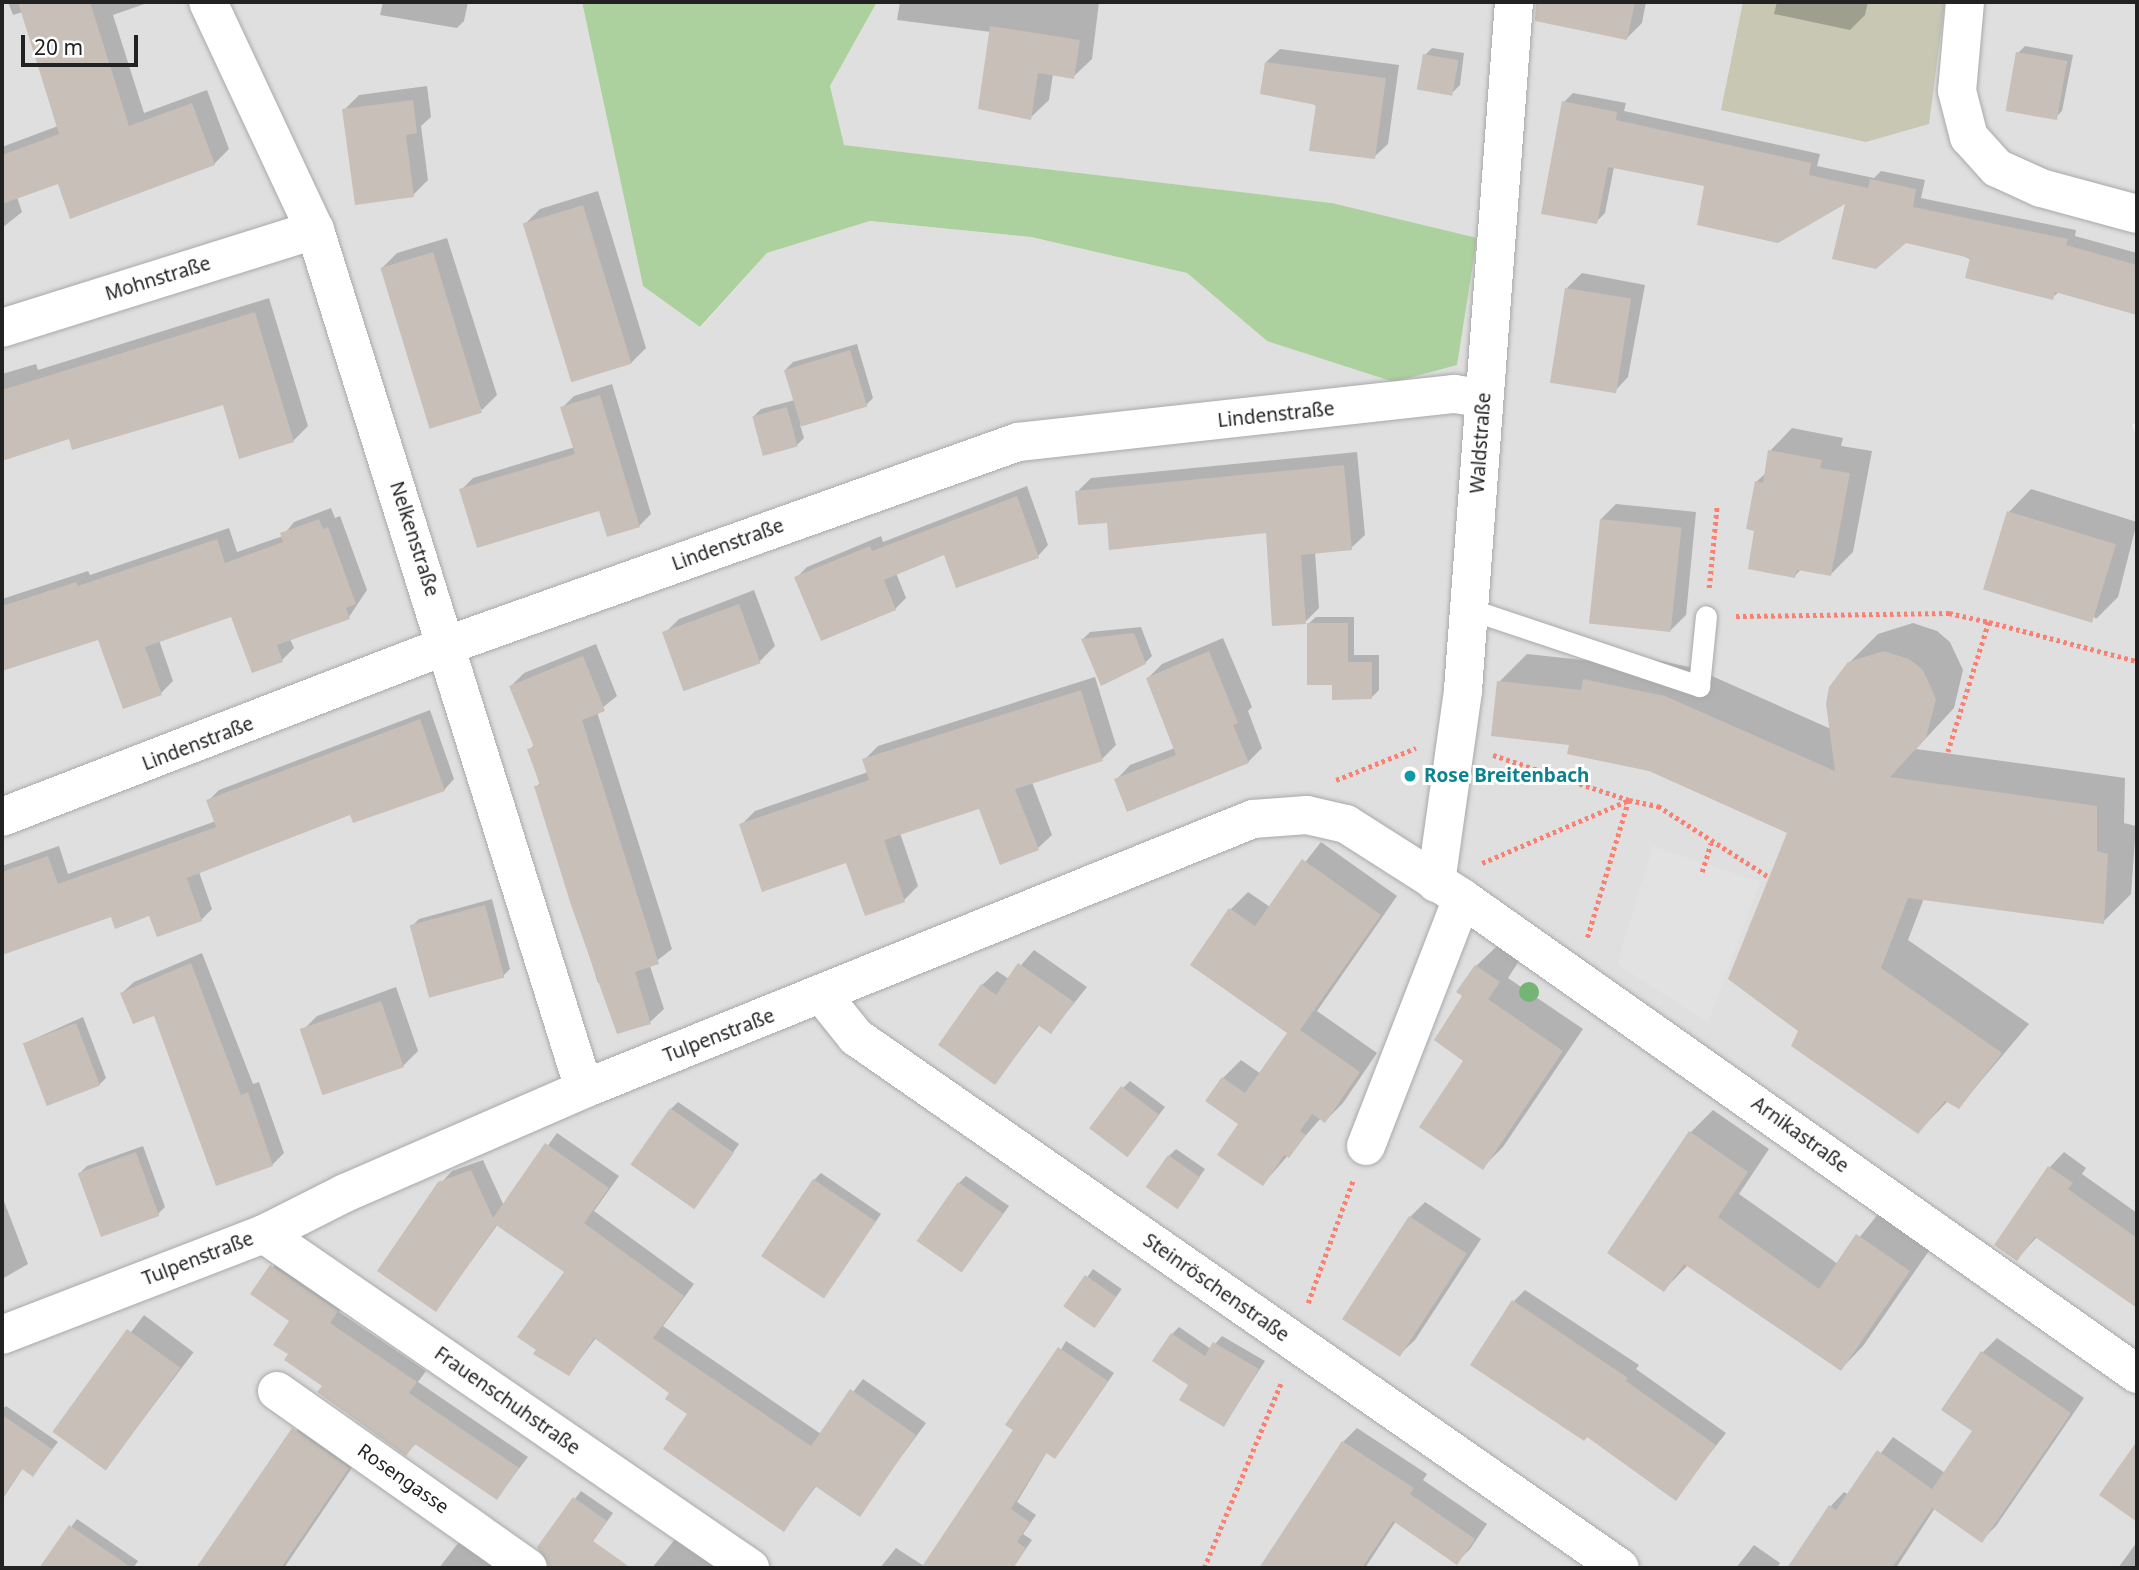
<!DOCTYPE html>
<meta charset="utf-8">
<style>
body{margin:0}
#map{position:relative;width:2139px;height:1570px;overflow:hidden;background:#f2efe9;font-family:"Noto Sans",sans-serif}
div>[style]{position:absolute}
.residential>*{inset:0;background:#e0dfdf}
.construction>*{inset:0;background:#c7c7b4}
.forest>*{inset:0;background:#add19e}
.parking>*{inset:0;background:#e2e2e2}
.shadow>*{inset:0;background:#0003;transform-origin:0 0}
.building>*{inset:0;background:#c7bfb8;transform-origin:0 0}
.path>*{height:4.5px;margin-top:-2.25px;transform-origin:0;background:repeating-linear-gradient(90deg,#fa8072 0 3.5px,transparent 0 7px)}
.roads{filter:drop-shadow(0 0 2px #a9a9a9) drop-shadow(0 0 2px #a9a9a9)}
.service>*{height:21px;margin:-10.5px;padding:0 10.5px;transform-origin:10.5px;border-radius:10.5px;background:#fff}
.minor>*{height:38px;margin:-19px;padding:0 19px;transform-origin:19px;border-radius:19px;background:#fff}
.trees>*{width:20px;height:20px;margin:-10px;border-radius:50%;background:#74b475}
.dots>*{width:19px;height:19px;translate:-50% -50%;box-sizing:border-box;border:4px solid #fff;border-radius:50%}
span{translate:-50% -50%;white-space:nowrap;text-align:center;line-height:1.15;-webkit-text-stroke:6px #fff;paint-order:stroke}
.street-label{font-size:19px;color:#222}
.culture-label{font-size:19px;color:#0d838f;font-weight:700}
.left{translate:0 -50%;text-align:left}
.frame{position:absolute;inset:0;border:4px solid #222;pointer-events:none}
.scale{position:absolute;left:21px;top:35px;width:117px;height:32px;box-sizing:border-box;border:4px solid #222;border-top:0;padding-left:9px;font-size:21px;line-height:24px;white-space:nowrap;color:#222;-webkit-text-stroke:5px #fff;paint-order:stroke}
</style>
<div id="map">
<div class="residential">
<i style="clip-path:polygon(2px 2px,582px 2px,643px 286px,701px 327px,767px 253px,870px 221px,1031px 237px,1187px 273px,1267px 341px,1332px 203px,843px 145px,830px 86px,877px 2px,2137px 2px,2137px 424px,2132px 424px,2137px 440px,2137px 1568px,2px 1568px)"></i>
</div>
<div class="construction">
<i style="clip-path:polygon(1743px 2px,1945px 2px,1929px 124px,1866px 142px,1721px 110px)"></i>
</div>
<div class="forest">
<i style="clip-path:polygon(582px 2px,877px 2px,830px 86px,844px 145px,1332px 203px,1477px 238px,1457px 365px,1394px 382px,1267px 341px,1187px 273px,1031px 237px,870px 221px,767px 253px,700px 327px,643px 286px)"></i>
</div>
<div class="parking">
<i style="clip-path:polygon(1653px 846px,1760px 882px,1708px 1023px,1617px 964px)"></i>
</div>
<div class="shadow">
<i style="clip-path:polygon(8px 2px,150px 2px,113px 15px,144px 113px,207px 90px,229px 149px,214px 164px,59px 182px,17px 197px,22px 212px,2px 228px,2px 147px,58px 126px,23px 12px,13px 15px)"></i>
<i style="clip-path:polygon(383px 2px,468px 2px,464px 21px,457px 28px,380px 15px)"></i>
<i style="clip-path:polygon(900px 2px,1099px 2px,1092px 59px,1073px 77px,1053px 74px,1049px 100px,1030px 118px,991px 32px,897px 20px)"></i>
<i style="clip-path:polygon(1572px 2px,1646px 2px,1642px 23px,1627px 38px,1567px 26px)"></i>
<i style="clip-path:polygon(1777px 2px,1868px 2px,1865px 15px,1850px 30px,1774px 14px)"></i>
<i style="clip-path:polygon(2025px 46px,2073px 55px,2062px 111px,2055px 118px,2018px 53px)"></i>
<i style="clip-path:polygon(1432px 48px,1464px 53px,1460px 85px,1453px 92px,1425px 55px)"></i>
<i style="clip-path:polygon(1280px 49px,1399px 65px,1388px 144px,1374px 157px,1266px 62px)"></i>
<i style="clip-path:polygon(427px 86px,431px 117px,421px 126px,428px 180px,413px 195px,344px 110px,359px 95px)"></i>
<i style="clip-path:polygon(1573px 93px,1626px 103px,1624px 111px,1820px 154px,1817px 166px,1874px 178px,1881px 171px,1925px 180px,1921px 198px,2076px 230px,2075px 236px,2137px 253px,2137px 313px,2060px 291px,2052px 298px,1847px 201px,1706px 185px,1614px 167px,1605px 213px,1596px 222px,1564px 102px)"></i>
<i style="clip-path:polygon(598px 191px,646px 348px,631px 363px,525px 224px,540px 209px)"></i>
<i style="clip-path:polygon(447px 238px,497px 395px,482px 410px,382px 268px,397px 253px)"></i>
<i style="clip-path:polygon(1582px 273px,1645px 285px,1628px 377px,1614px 392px,1567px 288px)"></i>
<i style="clip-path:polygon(269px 298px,308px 426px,293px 441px,224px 402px,70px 437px,2px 459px,2px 374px,36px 364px,38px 370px)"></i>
<i style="clip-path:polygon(857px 344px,873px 398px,866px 405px,800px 425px,804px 438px,797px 445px,754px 416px,761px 409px,795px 400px,786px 369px,793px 362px)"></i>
<i style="clip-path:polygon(612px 384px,651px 514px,639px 526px,600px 509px,461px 490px,473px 478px,575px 447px,562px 408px,574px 396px)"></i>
<i style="clip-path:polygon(1792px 428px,1843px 438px,1841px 446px,1872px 451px,1853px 552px,1831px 574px,1801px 569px,1795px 576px,1756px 529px,1756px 482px,1766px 473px,1770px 451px)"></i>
<i style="clip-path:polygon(1357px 452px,1365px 535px,1351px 548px,1315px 552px,1319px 608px,1305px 622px,1268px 531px,1108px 521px,1077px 492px,1091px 478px)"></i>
<i style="clip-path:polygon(1027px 486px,1048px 545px,1038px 556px,945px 552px,896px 573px,906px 598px,895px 609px,796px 578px,807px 567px,881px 536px,883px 542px)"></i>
<i style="clip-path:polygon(2031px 489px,2137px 522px,2118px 597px,2096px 619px,2009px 512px)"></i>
<i style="clip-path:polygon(1616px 504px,1696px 512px,1686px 615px,1671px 630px,1601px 519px)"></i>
<i style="clip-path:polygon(331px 508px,335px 518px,340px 516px,367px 590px,349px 617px,290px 639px,294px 648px,282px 660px,233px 615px,159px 640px,173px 681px,161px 693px,99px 637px,2px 669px,2px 599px,88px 571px,90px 575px,229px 528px,237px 552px,283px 536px,294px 522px)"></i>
<i style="clip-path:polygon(754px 590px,775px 646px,760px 661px,684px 690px,664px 634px,679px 619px)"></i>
<i style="clip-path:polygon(1316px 617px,1354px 617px,1354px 655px,1379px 655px,1379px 690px,1371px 698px,1334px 683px,1308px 624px)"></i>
<i style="clip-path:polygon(1913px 623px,1937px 631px,1950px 642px,1963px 670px,1954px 708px,1916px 749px,2125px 778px,2124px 823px,2136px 826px,2131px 894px,2103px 922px,1924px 898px,1908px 940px,2029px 1024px,1959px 1107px,1948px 1101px,1918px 1132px,1800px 1030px,1790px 833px,1650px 769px,1571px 744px,1499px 682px,1527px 654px,1602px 662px,1613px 651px,1694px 668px,1831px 729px,1849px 663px,1878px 634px)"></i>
<i style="clip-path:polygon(1141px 627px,1152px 656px,1145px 663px,1083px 639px,1090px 632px)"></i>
<i style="clip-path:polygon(1223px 638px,1252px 707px,1248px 711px,1262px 748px,1248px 762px,1116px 780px,1130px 765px,1175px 748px,1148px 678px,1162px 664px)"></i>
<i style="clip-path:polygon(596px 644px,617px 696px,597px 712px,672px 949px,650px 966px,664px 1009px,650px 1022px,603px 981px,598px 983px,536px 787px,541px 782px,529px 750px,535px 744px,511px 686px,524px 673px)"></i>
<i style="clip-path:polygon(1095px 677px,1116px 745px,1102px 759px,1032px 782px,1052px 835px,1038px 848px,980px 806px,900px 833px,918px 886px,904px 900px,847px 861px,741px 825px,755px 811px,868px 772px,864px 760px,878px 746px)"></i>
<i style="clip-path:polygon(430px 710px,454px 779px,444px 790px,351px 813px,199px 872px,212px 909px,201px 920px,150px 913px,112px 915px,2px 953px,2px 866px,59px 846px,68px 874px,216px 821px,208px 801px,219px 790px)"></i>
<i style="clip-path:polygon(1321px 842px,1397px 896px,1317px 1011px,1377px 1053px,1343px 1103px,1325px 1121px,1321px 1118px,1263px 1184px,1223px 1078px,1241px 1060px,1261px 1074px,1290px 1032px,1230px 910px,1248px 892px,1270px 907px)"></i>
<i style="clip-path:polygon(492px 899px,510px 969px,503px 976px,412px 926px,419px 919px)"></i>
<i style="clip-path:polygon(1497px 946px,1519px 961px,1508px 978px,1583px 1029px,1503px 1147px,1482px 1168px,1465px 995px,1476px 966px)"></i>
<i style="clip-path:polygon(1034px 950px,1087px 987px,1051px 1032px,1040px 1024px,995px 1083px,982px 985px,997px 971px,1009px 979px)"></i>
<i style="clip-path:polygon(202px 953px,253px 1084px,259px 1082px,284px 1153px,272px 1165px,155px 1013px,122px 993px,134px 982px)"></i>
<i style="clip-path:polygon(396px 987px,418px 1051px,403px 1066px,302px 1031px,317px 1016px)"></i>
<i style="clip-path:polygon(83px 1017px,106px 1078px,99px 1085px,25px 1043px)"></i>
<i style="clip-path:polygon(1130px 1081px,1165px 1107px,1134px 1147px,1123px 1088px)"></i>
<i style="clip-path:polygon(678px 1102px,739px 1144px,695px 1207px,671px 1109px)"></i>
<i style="clip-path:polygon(1713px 1110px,1769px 1149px,1739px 1194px,1838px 1264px,1879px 1213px,1931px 1248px,1863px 1346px,1841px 1369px,1688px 1265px,1664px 1290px,1690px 1133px)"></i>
<i style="clip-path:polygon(557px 1133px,619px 1176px,594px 1211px,694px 1284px,663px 1326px,821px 1434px,863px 1379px,926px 1423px,859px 1514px,817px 1485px,784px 1530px,671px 1393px,596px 1338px,569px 1374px,566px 1272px,498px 1224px,436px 1310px,440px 1184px,452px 1171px,483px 1160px,504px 1206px)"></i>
<i style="clip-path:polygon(143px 1146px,165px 1207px,158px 1214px,80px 1173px,87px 1166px)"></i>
<i style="clip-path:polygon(1176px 1149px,1205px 1169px,1178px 1206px,1169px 1156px)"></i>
<i style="clip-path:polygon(2064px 1152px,2086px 1168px,2082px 1174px,2137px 1213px,2137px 1297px,2132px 1302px,2037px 1237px,2017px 1259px,2050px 1167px)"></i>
<i style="clip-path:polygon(821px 1173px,881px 1214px,823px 1297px,814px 1180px)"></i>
<i style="clip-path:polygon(966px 1176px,1009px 1206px,962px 1271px,959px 1183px)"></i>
<i style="clip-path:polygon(2px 1196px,28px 1264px,2px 1279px)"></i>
<i style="clip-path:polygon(1425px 1202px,1481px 1239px,1415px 1340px,1400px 1354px,1344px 1318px,1410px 1217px)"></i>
<i style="clip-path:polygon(282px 1255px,347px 1300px,339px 1312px,426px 1371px,418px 1382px,528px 1457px,497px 1497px,417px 1443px,406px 1453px,290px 1354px,292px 1320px,253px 1294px)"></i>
<i style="left:1093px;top:1269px;width:35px;height:46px;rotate:35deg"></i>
<i style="clip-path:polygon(1525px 1290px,1639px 1365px,1636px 1369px,1726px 1433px,1675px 1498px,1514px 1301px)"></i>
<i style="left:144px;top:1315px;width:62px;height:145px;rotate:37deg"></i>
<i style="clip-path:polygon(1179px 1327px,1211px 1349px,1222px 1336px,1265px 1361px,1224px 1425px,1190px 1385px,1172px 1334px)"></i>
<i style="clip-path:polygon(1997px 1338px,2084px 1398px,1996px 1526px,1982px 1540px,1935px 1508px,1896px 1568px,1790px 1567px,1830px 1507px,1844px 1492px,1849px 1495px,1893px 1437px,1945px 1473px,1974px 1430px,1982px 1353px)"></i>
<i style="clip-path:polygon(1066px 1341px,1114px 1373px,1061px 1450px,1047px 1452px,1017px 1502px,1036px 1515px,1023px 1534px,1032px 1540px,1013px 1568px,880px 1568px,896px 1548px,924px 1566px,1015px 1430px)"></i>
<i style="clip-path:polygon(6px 1406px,58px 1442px,33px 1475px,23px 1468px,2px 1500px,2px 1410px)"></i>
<i style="clip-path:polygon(308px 1415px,362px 1453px,284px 1568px,218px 1568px,205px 1559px)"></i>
<i style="clip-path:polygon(1357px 1428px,1427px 1474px,1423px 1480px,1487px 1524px,1470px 1549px,1456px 1563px,1396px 1521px,1365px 1568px,1261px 1568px,1343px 1442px)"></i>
<i style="clip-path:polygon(581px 1491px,613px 1513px,586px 1551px,547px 1536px)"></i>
<i style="clip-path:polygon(77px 1519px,138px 1561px,133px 1568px,41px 1568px)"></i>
<i style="clip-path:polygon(469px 1529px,525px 1568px,439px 1568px)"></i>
<i style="clip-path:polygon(676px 1538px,720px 1568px,652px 1568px)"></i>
<i style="clip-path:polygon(2137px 1542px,2137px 1568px,2118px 1568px)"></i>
<i style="clip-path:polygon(1754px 1545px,1780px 1563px,1777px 1568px,1736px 1568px)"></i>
</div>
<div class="building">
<i style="clip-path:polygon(18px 2px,90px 2px,129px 126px,192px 103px,215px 165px,70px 219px,58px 184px,2px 204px,2px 155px,59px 134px)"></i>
<i style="clip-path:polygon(1536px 2px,1635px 2px,1627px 40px,1535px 21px)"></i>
<i style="clip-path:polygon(990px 26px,1080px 40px,1074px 79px,1038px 73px,1031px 120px,978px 109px)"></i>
<i style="left:2016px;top:52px;width:52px;height:60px;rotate:10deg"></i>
<i style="left:1423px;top:54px;width:36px;height:36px;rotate:10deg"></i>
<i style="clip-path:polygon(1265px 62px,1386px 78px,1375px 159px,1309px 151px,1316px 105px,1260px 94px)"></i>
<i style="clip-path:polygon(413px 100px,417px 133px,406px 135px,414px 197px,355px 205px,342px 109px)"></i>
<i style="clip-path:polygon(1562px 101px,1617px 112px,1616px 120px,1811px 163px,1809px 175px,1868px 188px,1870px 179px,1916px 189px,1913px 207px,2068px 239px,2066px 245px,2137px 265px,2137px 315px,2055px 292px,2053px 300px,1965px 278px,1970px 258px,1906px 243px,1876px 269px,1832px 259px,1845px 204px,1778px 243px,1697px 225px,1704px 186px,1608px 167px,1597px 224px,1541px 214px)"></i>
<i style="left:583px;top:205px;width:166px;height:63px;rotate:73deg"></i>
<i style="left:433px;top:252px;width:168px;height:55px;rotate:73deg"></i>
<i style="left:1565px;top:288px;width:67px;height:96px;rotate:9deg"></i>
<i style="clip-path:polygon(255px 312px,294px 442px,239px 459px,223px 405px,72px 450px,69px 439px,2px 461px,2px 390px)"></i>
<i style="left:850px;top:350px;width:59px;height:69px;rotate:73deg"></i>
<i style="clip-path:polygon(600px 395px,640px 527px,607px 537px,599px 511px,477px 548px,459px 489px,575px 454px,560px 407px)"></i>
<i style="left:787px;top:407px;width:41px;height:36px;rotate:75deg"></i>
<i style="clip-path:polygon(1768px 450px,1822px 460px,1820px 468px,1850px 473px,1831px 576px,1797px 570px,1795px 578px,1748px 569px,1754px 531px,1746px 529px,1755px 481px,1763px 483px)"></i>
<i style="clip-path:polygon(1344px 465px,1352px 550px,1301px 555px,1306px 624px,1272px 626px,1266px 533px,1109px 550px,1107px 523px,1078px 525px,1075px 491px)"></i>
<i style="clip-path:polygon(1017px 496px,1039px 558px,956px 588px,944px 555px,884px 580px,896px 610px,821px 641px,794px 577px,870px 546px,872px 551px)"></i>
<i style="left:2007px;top:511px;width:114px;height:82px;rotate:17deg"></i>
<i style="clip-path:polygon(319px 519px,323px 529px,328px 527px,356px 604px,346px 608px,350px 619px,277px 645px,283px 662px,252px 673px,231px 617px,145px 647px,162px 695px,123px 709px,98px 640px,2px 671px,2px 606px,76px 582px,78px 586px,217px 539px,225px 563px,283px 542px,280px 533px)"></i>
<i style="left:1600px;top:519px;width:82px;height:105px;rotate:6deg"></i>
<i style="left:739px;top:604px;width:63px;height:82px;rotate:70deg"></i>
<i style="clip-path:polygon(1307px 623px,1348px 623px,1348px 662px,1372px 662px,1372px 699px,1332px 700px,1332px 685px,1307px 685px)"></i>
<i style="clip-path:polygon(1134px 633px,1146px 664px,1101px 686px,1081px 639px)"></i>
<i style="clip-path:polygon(1209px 651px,1238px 723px,1233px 725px,1249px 763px,1127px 812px,1114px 779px,1176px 755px,1146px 678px)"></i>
<i style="clip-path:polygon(1884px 651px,1909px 659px,1923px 670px,1936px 699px,1926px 738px,1890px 777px,2097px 806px,2097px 851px,2108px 854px,2104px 924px,1908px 898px,1881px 968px,2002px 1053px,1959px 1109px,1945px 1101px,1918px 1134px,1791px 1046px,1798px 1031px,1728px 979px,1787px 833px,1649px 771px,1567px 754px,1569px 745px,1491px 736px,1497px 681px,1581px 690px,1583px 679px,1665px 696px,1835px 771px,1826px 704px,1829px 687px,1848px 662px)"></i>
<i style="clip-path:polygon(583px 656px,605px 711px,582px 720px,659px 964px,635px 972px,651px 1024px,617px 1034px,571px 905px,534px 786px,540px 785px,527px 749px,534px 747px,509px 686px)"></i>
<i style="clip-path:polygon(1081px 690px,1103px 761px,1015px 789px,1039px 850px,1000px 865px,979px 809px,884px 840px,905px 902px,865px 916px,846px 863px,762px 892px,739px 824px,869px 780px,862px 759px)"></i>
<i style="clip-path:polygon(420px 719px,445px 791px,353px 823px,350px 815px,187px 878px,202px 921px,157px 937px,149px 916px,115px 929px,111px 917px,2px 955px,2px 872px,48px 856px,58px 884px,216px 827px,206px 800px)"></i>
<i style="clip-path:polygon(1302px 859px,1381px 915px,1300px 1030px,1360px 1072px,1325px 1123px,1312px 1114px,1300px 1131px,1306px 1135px,1289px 1158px,1284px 1155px,1263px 1186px,1217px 1155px,1238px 1124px,1205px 1101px,1222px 1077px,1245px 1093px,1287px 1033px,1190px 965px,1229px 908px,1255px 926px)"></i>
<i style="left:485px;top:905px;width:75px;height:78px;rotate:75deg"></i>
<i style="clip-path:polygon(191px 963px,241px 1095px,248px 1092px,273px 1166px,216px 1186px,154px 1016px,133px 1024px,120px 993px)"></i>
<i style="clip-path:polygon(1018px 963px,1074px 1002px,1051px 1034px,1038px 1025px,995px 1085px,938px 1045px,981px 984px,996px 995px)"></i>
<i style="clip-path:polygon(1475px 965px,1500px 982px,1488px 999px,1563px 1051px,1483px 1170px,1419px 1127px,1463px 1061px,1434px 1040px,1462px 996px,1456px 992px)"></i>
<i style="left:381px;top:1001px;width:70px;height:86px;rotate:71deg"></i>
<i style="left:76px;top:1023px;width:67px;height:57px;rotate:69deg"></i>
<i style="left:1121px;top:1086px;width:48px;height:53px;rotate:37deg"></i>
<i style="left:670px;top:1108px;width:78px;height:69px;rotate:35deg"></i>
<i style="clip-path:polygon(1689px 1131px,1748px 1172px,1718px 1217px,1819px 1289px,1856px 1234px,1910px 1271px,1841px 1371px,1684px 1264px,1664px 1292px,1607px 1253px)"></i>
<i style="clip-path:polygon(545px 1143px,609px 1188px,584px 1223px,684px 1296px,653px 1338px,811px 1446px,850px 1389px,916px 1435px,860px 1517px,815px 1486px,784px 1532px,663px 1449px,687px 1414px,665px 1399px,669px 1393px,594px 1338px,569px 1376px,533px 1354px,536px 1350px,517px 1337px,564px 1272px,496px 1225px,436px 1312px,377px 1271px,438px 1182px,471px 1170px,493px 1218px)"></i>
<i style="left:136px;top:1152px;width:68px;height:62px;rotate:70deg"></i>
<i style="left:1168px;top:1155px;width:39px;height:39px;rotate:35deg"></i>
<i style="clip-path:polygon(2048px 1166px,2073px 1183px,2068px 1189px,2137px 1238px,2137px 1308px,2035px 1237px,2017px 1261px,1994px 1245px)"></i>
<i style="left:813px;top:1179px;width:76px;height:93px;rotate:34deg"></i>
<i style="left:958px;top:1182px;width:55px;height:72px;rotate:35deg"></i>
<i style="left:1409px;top:1216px;width:69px;height:123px;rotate:33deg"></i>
<i style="clip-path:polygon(270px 1265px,338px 1311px,330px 1323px,417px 1382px,409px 1393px,519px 1468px,497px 1500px,415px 1444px,406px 1456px,317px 1392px,322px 1386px,284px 1360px,288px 1354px,273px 1345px,289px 1321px,250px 1294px)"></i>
<i style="left:1085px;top:1275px;width:38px;height:38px;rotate:35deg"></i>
<i style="clip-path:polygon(1512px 1300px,1628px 1378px,1626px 1381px,1716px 1445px,1676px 1501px,1587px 1437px,1584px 1441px,1470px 1365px)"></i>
<i style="left:127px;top:1329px;width:66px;height:127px;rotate:36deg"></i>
<i style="clip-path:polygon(1171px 1333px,1205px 1356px,1213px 1342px,1259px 1369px,1224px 1427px,1179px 1400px,1188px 1385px,1152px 1361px)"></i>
<i style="clip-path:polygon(1058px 1347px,1108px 1381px,1055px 1459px,1046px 1453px,1011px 1509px,1030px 1522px,1017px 1542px,1026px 1548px,1013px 1568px,921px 1568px,1013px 1430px,1005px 1425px)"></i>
<i style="clip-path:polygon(1981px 1351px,2071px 1413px,1982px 1543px,1932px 1508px,1892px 1568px,1787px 1568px,1829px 1505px,1836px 1510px,1877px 1450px,1932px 1489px,1972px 1431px,1941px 1410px)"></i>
<i style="clip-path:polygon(2px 1415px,52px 1449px,33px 1477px,22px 1469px,2px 1499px)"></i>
<i style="clip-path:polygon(292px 1428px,349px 1468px,281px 1568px,196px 1568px)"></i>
<i style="clip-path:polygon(1342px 1441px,1414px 1488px,1410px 1494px,1475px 1539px,1457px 1565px,1393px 1521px,1362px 1568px,1259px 1568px)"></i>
<i style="clip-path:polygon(2137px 1441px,2137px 1522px,2099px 1495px)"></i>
<i style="clip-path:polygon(573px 1497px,607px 1521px,593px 1541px,631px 1568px,550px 1568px,537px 1547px)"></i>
<i style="clip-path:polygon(69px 1525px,132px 1568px,39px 1568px)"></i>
</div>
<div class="path">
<i style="left:1709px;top:588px;width:83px;rotate:-84.5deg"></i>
<i style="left:1736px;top:616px;width:213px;rotate:-0.8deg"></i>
<i style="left:1949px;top:613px;width:41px;rotate:12.7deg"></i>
<i style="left:1989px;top:622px;width:136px;rotate:107.5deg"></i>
<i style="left:1989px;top:622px;width:153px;rotate:14.8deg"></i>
<i style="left:1493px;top:755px;width:143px;rotate:18.3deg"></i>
<i style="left:1629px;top:800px;width:146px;rotate:106.7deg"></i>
<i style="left:1336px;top:780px;width:86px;rotate:-21.8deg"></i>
<i style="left:1482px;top:863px;width:160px;rotate:-23.2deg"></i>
<i style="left:1629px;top:800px;width:30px;rotate:12deg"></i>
<i style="left:1658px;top:806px;width:132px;rotate:32.6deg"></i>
<i style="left:1702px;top:872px;width:30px;rotate:-73deg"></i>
<i style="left:1308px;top:1303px;width:131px;rotate:-69.9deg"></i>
<i style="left:1204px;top:1568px;width:203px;rotate:-67.4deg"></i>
</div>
<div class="roads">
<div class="service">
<i style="left:1469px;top:609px;width:243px;rotate:18.5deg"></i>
<i style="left:1699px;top:686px;width:70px;rotate:-84.3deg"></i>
</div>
<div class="minor">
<i style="left:208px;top:2px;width:252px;rotate:64.9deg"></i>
<i style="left:315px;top:230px;width:900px;rotate:72.61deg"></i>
<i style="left:1965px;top:2px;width:89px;rotate:95.1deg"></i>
<i style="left:1957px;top:91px;width:48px;rotate:75.4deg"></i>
<i style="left:1969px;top:137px;width:42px;rotate:47.9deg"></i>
<i style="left:1997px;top:168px;width:48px;rotate:24.4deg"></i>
<i style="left:2041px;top:188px;width:99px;rotate:15.2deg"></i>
<i style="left:2px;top:328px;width:328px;rotate:-17.4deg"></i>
<i style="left:2px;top:817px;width:478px;rotate:-21.1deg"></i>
<i style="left:448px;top:645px;width:605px;rotate:-19.6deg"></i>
<i style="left:1018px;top:442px;width:439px;rotate:-6.3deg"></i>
<i style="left:1454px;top:394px;width:30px;rotate:8deg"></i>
<i style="left:1436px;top:883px;width:195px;rotate:-82deg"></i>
<i style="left:1463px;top:690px;width:690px;rotate:-85.76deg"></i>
<i style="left:823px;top:996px;width:53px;rotate:51.2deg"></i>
<i style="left:856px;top:1037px;width:930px;rotate:34.8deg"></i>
<i style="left:1366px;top:1146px;width:266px;rotate:-68.8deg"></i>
<i style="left:264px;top:1234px;width:590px;rotate:34.5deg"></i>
<i style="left:2px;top:1335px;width:281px;rotate:-21.1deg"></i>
<i style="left:264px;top:1234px;width:91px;rotate:-26.8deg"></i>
<i style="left:345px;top:1193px;width:261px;rotate:-23.5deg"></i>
<i style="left:584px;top:1089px;width:721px;rotate:-21.98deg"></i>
<i style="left:1253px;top:819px;width:54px;rotate:-4.2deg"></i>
<i style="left:1307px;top:815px;width:40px;rotate:13deg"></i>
<i style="left:1346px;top:824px;width:138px;rotate:32.5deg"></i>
<i style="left:1462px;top:898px;width:826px;rotate:35.19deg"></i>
<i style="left:277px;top:1391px;width:307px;rotate:35.2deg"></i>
</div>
</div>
<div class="trees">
<i style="left:1529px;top:992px"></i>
</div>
<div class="dots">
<i style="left:1410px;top:776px;background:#0f9aa8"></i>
</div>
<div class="street-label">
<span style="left:158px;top:279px;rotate:-17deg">Mohnstraße</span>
<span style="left:1276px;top:415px;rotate:-6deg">Lindenstraße</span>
<span style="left:1481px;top:443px;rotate:-86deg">Waldstraße</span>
<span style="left:414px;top:539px;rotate:72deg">Nelkenstraße</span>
<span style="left:728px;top:545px;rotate:-20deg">Lindenstraße</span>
<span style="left:198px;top:744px;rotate:-21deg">Lindenstraße</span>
<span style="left:719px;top:1036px;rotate:-21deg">Tulpenstraße</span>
<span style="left:1800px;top:1135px;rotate:36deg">Arnikastraße</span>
<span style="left:198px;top:1259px;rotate:-21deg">Tulpenstraße</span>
<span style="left:1216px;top:1288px;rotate:35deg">Steinröschenstraße</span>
<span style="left:507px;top:1401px;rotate:35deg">Frauenschuhstraße</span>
<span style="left:403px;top:1479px;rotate:35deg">Rosengasse</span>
</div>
<div class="culture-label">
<span class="left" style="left:1424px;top:776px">Rose Breitenbach</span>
</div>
<div class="frame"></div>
<div class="scale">20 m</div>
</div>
